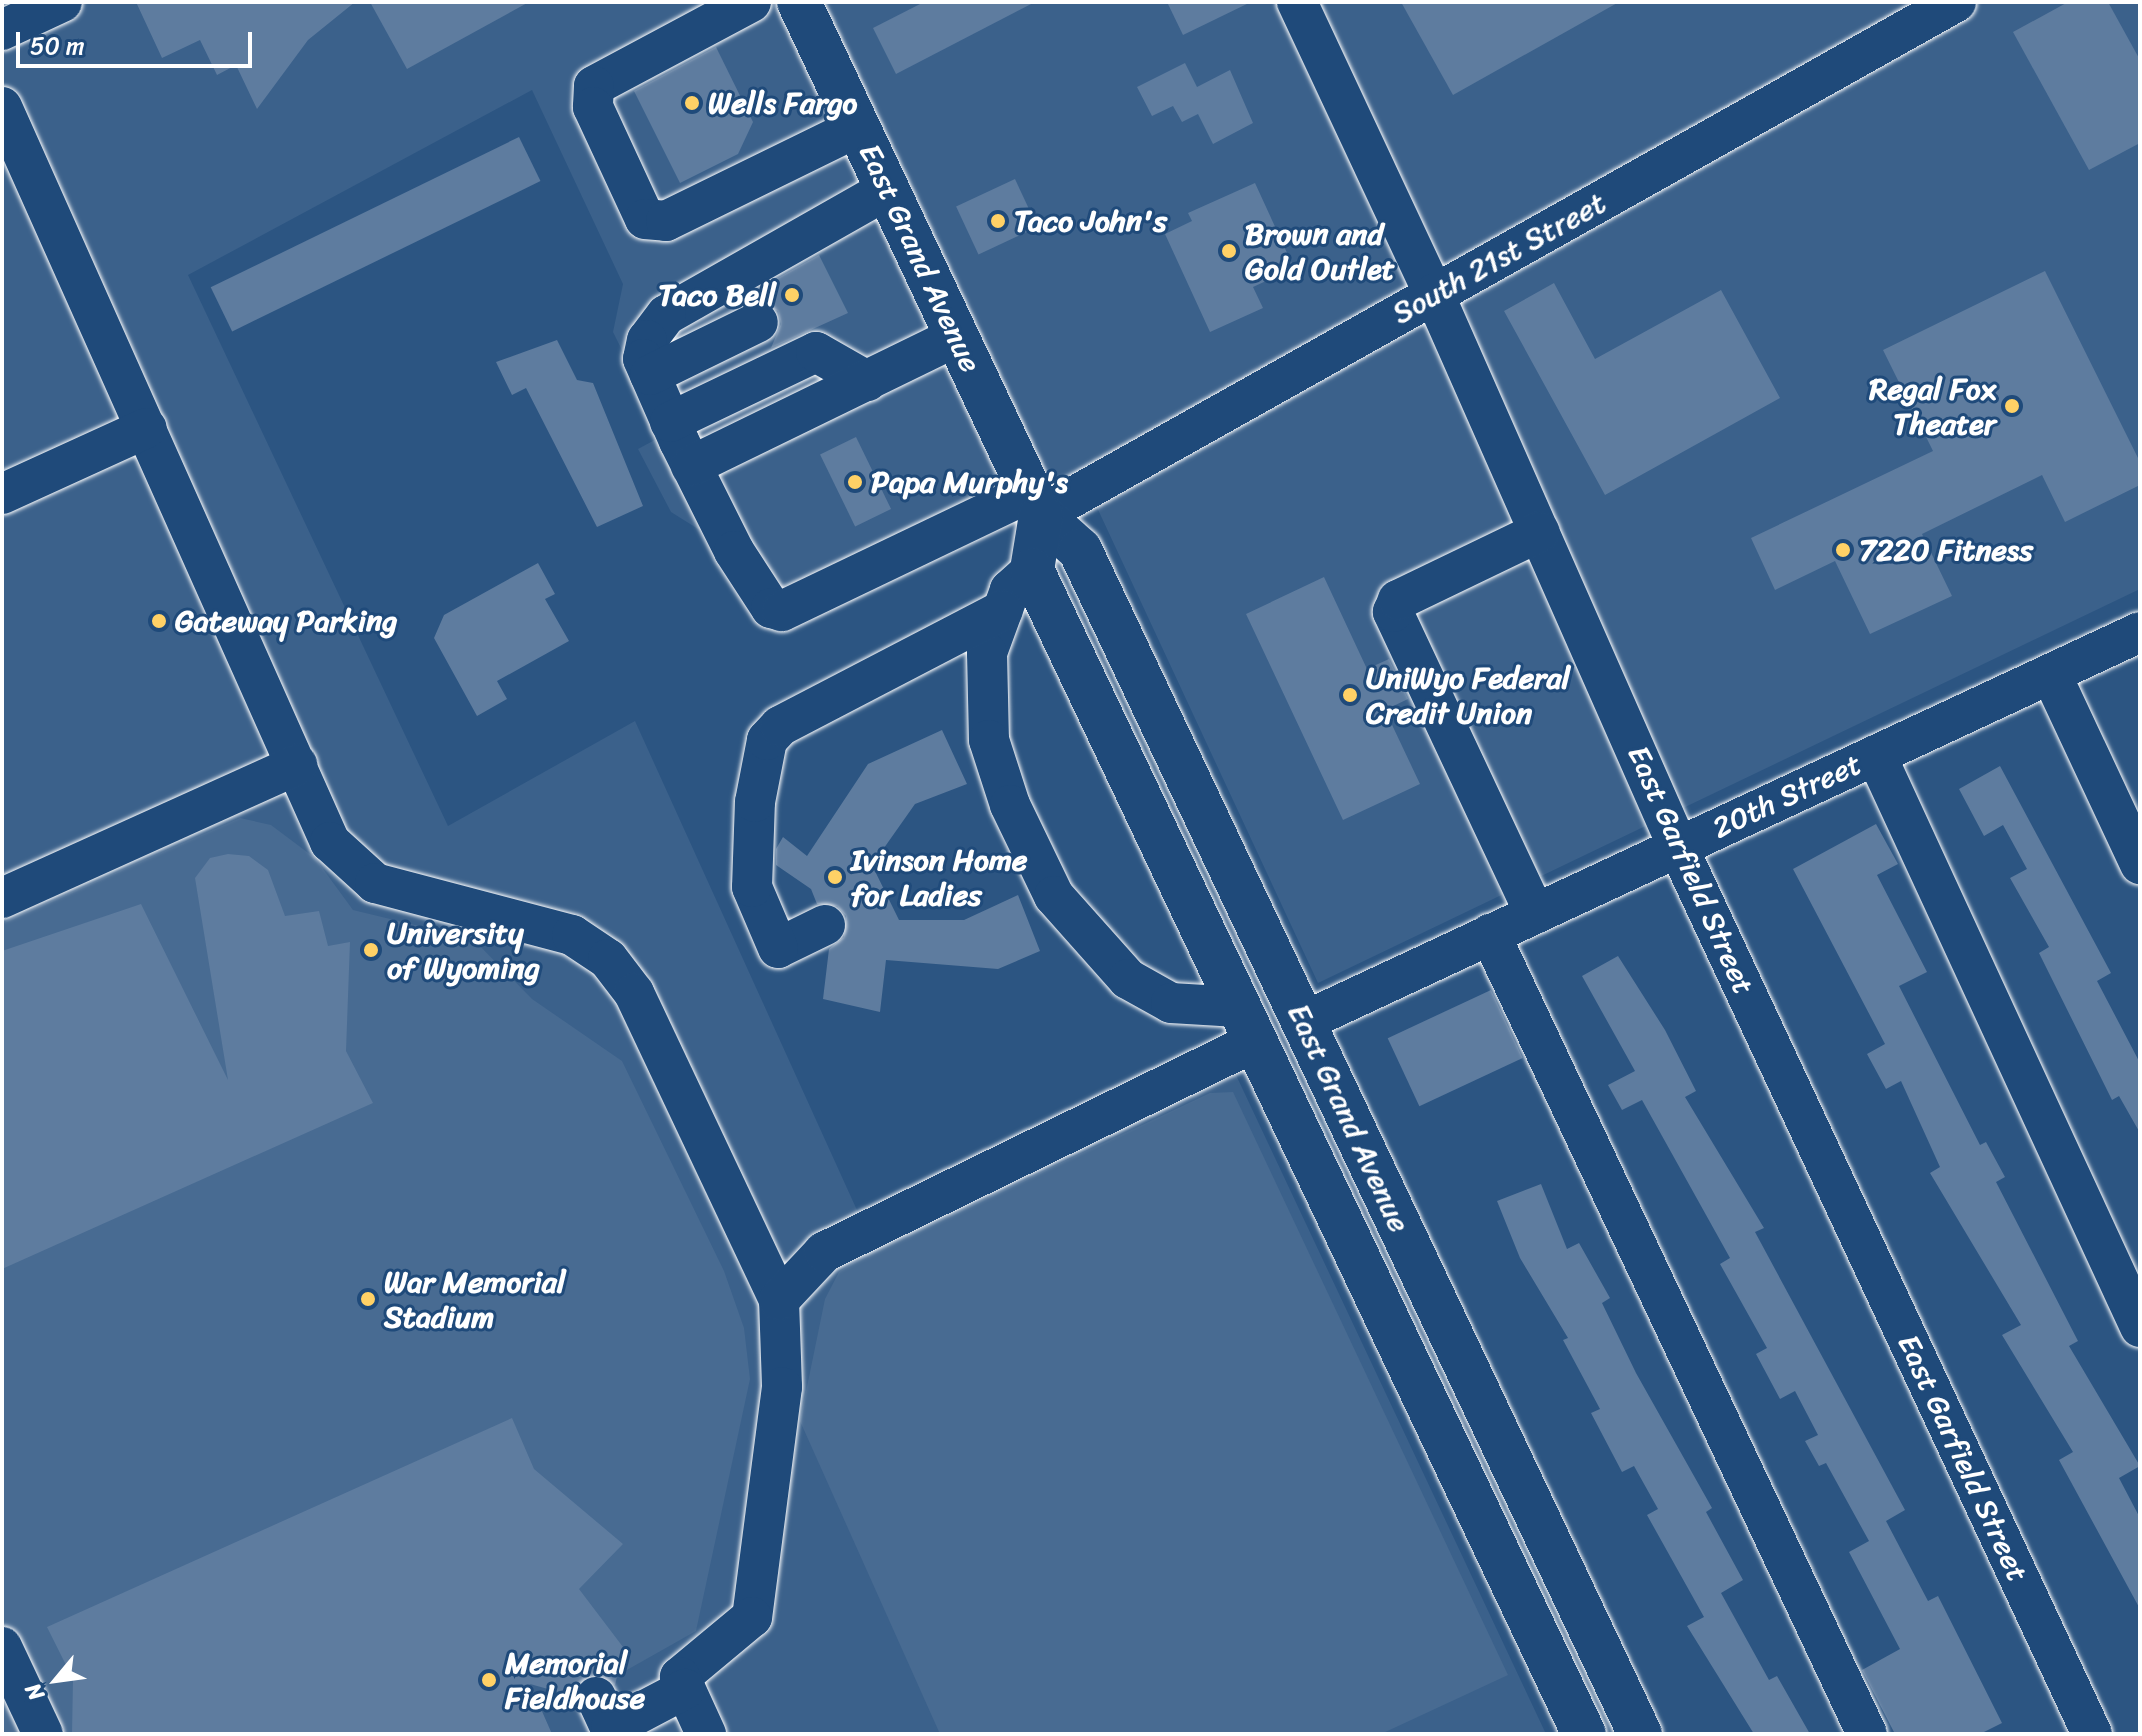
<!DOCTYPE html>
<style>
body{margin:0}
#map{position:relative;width:2142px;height:1736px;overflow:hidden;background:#2c5582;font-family:Sriracha,sans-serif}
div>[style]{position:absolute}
.built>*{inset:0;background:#3b618b}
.green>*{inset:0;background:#486b92}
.building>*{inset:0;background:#5e7c9f;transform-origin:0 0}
.roads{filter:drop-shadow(0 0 2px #fff) drop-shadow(0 0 2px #fff)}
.minor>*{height:40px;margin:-20px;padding:0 20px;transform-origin:20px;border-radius:20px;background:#1f4a7a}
.major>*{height:44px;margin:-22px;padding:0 22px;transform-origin:22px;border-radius:22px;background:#1f4a7a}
.dots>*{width:22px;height:22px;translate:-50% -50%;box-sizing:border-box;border:4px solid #1f4a7a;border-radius:50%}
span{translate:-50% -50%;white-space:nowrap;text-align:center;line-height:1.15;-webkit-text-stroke:6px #1f4a7a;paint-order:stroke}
.poi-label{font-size:30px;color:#fff;font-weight:700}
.left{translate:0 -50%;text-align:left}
.right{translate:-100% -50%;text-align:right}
.street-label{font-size:30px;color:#fff}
.frame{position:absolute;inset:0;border:4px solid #fff;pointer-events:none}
.north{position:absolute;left:16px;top:1640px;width:80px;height:80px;-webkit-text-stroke:6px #1f4a7a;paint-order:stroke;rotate:241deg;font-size:22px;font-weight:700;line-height:32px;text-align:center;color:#fff}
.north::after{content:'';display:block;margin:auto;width:28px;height:36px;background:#fff;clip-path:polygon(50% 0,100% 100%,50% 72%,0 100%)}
.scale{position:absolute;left:16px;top:32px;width:236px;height:36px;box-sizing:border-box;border:4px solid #fff;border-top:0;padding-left:10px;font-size:24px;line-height:28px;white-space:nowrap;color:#fff;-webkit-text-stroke:6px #1f4a7a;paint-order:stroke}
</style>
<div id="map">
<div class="built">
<i style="clip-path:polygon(2px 2px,2140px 2px,2140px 589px,1318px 983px,1081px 473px,870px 581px,828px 574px,754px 593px,730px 549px,671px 512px,638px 449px,664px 435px,613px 332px,623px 284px,532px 90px,188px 275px,448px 826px,635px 721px,871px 1241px,1236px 1075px,1546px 1734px,2px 1734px)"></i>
</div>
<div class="green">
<i style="clip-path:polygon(240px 818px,271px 825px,315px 858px,353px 910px,473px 939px,532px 999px,622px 1061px,724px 1271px,744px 1328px,750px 1379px,696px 1631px,618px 1675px,615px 1685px,596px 1697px,557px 1692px,511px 1642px,342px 1734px,2px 1734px,2px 923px)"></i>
<i style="clip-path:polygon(1233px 1092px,1508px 1675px,1381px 1734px,940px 1734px,800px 1421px,825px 1299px,839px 1272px,866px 1255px,1210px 1093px)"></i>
</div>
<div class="building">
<i style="clip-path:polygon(136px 2px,355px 2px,308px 40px,257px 109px,236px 65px,217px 75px,200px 40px,162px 58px)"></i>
<i style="clip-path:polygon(370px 2px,529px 2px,407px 69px)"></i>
<i style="clip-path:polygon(924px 2px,1035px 2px,896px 74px,873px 28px)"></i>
<i style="clip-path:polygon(1167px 2px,1251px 2px,1183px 35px)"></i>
<i style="clip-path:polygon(1401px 2px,1619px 2px,1453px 95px)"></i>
<i style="clip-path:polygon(2068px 2px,2108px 2px,2140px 60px,2140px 143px,2089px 170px,2013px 32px)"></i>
<i style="clip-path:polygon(716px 47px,753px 122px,738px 154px,680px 183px,634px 91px)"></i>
<i style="clip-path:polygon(1185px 63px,1197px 87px,1230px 70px,1253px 123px,1213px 144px,1198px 114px,1182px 122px,1173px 106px,1152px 116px,1137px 87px)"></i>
<i style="left:519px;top:137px;width:49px;height:343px;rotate:64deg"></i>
<i style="left:1015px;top:179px;width:53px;height:65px;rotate:65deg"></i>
<i style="clip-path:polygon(1255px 183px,1294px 268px,1253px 287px,1263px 308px,1210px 332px,1165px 234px,1192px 221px,1188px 213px)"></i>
<i style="clip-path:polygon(819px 255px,848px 313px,771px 348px,781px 324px,778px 311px,746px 296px)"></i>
<i style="clip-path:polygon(2045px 271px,2140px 462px,2140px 485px,2065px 522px,2042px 475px,1922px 534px,1952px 596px,1870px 634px,1835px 561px,1775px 590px,1751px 538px,1933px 451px,1883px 350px)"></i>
<i style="clip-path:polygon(1554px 283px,1595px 359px,1721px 290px,1780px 398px,1605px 495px,1504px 311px)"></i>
<i style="clip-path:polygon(557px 340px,577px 380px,593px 383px,643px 506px,597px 527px,526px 388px,512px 395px,496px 362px)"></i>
<i style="left:856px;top:437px;width:80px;height:40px;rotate:64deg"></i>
<i style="clip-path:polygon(538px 563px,555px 594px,545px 599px,569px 641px,497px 681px,507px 699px,477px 716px,434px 638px,444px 615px)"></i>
<i style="clip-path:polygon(1324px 577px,1367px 669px,1389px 659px,1408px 699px,1385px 710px,1420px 784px,1343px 820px,1246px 614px)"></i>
<i style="clip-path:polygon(942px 730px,967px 784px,915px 804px,872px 865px,899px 920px,964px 920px,1018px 895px,1040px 951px,998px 969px,886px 960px,880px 1012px,823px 999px,829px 949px,844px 937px,846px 916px,837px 906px,817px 904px,811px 889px,776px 865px,776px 849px,783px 837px,807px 856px,868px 764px)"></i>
<i style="clip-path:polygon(2000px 766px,2111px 973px,2097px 981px,2140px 1063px,2140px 1133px,2119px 1096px,2112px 1100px,2039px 953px,2049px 947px,2010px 878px,2027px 869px,2003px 825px,1984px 836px,1959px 789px)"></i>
<i style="clip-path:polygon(1876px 824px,1898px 864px,1877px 875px,1927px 972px,1899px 986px,1980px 1145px,1986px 1142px,2005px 1177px,1996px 1182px,2078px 1341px,2069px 1346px,2140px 1466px,2119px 1478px,2140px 1518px,2140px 1609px,2059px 1460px,2073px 1452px,2002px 1335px,2021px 1325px,1930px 1173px,1940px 1167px,1901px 1081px,1886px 1089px,1867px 1054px,1885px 1044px,1793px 869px)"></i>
<i style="clip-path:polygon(228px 854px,249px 856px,268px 870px,285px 916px,319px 911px,328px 946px,350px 942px,346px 1051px,373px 1103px,2px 1269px,2px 951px,141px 904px,228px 1080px,195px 878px,210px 858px)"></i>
<i style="clip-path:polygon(1618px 956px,1665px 1030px,1696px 1091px,1685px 1097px,1764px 1228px,1755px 1232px,1905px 1510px,1886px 1521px,1928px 1601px,1938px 1596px,2002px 1723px,1980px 1734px,1895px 1734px,1862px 1670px,1900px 1649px,1849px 1552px,1869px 1541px,1826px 1463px,1819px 1466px,1805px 1441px,1818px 1435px,1795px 1391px,1780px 1399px,1756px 1354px,1767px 1348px,1720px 1264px,1730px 1258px,1642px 1100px,1622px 1110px,1608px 1085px,1635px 1071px,1582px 976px)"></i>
<i style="left:1491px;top:990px;width:75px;height:114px;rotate:65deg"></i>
<i style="clip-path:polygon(1541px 1184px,1567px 1249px,1579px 1243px,1610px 1298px,1602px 1303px,1636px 1373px,1712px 1508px,1706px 1512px,1743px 1580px,1721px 1593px,1769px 1680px,1777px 1676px,1810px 1734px,1754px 1734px,1687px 1626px,1704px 1617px,1647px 1515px,1658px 1509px,1634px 1466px,1622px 1472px,1591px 1413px,1600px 1409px,1563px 1340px,1568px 1338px,1520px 1258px,1497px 1201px)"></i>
<i style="clip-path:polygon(512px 1418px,534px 1469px,623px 1544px,579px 1589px,623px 1647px,615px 1685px,599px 1674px,587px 1676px,573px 1696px,530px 1684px,552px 1734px,72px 1734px,73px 1679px,47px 1627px)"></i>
</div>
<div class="roads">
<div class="minor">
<i style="left:751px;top:2px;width:178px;rotate:151.9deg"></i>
<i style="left:594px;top:86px;width:21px;rotate:93deg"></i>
<i style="left:593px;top:107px;width:123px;rotate:65.1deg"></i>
<i style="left:645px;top:219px;width:21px;rotate:5deg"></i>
<i style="left:666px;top:221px;width:214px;rotate:-26.1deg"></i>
<i style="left:1297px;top:2px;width:323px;rotate:64.9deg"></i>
<i style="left:1434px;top:294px;width:604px;rotate:66.19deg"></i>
<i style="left:1678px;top:847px;width:979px;rotate:64.98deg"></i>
<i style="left:2px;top:30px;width:66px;rotate:-25deg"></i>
<i style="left:2px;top:107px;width:805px;rotate:65.95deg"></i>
<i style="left:330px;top:842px;width:61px;rotate:42.3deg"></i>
<i style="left:375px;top:883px;width:204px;rotate:14.8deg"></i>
<i style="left:572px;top:935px;width:43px;rotate:33.7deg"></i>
<i style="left:608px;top:959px;width:43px;rotate:52.6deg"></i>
<i style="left:634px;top:993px;width:340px;rotate:64.7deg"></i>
<i style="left:779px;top:1300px;width:87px;rotate:88deg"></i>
<i style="left:782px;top:1387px;width:232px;rotate:97.4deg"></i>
<i style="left:752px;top:1617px;width:94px;rotate:140.2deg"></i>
<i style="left:680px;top:1677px;width:63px;rotate:65.5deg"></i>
<i style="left:888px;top:189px;width:255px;rotate:150.4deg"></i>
<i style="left:666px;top:315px;width:31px;rotate:127deg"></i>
<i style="left:647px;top:340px;width:19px;rotate:102deg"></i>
<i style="left:643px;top:359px;width:90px;rotate:66.3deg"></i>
<i style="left:679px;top:441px;width:123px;rotate:63.4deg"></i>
<i style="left:734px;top:551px;width:68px;rotate:57deg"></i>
<i style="left:771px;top:608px;width:11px;rotate:15deg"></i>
<i style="left:782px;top:611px;width:275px;rotate:-25.6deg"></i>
<i style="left:650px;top:375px;width:120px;rotate:-26.1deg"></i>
<i style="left:670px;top:422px;width:162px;rotate:-25.6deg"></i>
<i style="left:816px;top:352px;width:59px;rotate:29.6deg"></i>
<i style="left:691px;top:466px;width:296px;rotate:-26deg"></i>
<i style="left:2px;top:494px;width:159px;rotate:-24.5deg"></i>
<i style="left:1041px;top:515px;width:1049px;rotate:-29.28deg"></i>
<i style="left:1032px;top:570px;width:30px;rotate:138deg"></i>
<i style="left:1010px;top:590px;width:67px;rotate:110.1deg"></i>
<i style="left:987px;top:653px;width:87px;rotate:88.7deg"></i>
<i style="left:989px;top:740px;width:68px;rotate:72.1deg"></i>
<i style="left:1010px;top:805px;width:101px;rotate:64.2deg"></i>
<i style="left:1054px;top:896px;width:111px;rotate:48.3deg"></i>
<i style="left:1128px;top:979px;width:49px;rotate:29.2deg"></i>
<i style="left:1171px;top:1003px;width:67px;rotate:3.4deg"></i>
<i style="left:2051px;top:674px;width:210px;rotate:64.9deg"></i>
<i style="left:1876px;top:755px;width:630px;rotate:65.22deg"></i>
<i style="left:2px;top:898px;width:324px;rotate:-24.3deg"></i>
<i style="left:1535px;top:914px;width:334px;rotate:-115.2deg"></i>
<i style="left:1393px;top:612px;width:13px;rotate:-67deg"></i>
<i style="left:1398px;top:600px;width:157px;rotate:-25.7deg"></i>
<i style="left:825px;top:925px;width:52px;rotate:153.9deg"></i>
<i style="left:778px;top:948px;width:66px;rotate:-113.1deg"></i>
<i style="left:752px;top:887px;width:85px;rotate:-88deg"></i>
<i style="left:755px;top:802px;width:63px;rotate:-79deg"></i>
<i style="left:767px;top:740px;width:19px;rotate:-47deg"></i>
<i style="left:780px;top:726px;width:251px;rotate:-27.5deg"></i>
<i style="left:1490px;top:934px;width:884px;rotate:64.77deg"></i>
<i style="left:1303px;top:1022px;width:923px;rotate:-24.98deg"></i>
<i style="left:779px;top:1300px;width:66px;rotate:-46.8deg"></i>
<i style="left:824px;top:1252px;width:479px;rotate:-26deg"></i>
<i style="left:2px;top:1647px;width:96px;rotate:64.8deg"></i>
<i style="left:596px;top:1697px;width:41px;rotate:65.3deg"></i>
<i style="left:611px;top:1728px;width:84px;rotate:-27.8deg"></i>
</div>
<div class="major">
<i style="left:799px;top:2px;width:567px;rotate:64.75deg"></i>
<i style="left:1041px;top:515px;width:52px;rotate:41.9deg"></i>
<i style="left:1080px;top:550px;width:1310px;rotate:64.69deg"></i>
<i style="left:1041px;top:515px;width:56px;rotate:99.3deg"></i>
<i style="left:1032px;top:570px;width:1288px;rotate:64.63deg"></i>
</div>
</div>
<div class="dots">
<i style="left:692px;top:103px;background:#ffd166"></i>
<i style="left:998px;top:221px;background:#ffd166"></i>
<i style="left:1229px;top:251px;background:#ffd166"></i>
<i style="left:792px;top:295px;background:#ffd166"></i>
<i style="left:2012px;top:406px;background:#ffd166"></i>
<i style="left:855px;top:482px;background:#ffd166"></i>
<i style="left:1843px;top:550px;background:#ffd166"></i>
<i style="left:159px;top:621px;background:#ffd166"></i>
<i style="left:1350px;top:695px;background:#ffd166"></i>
<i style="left:835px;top:877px;background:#ffd166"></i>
<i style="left:371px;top:950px;background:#ffd166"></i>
<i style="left:368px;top:1299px;background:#ffd166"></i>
<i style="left:489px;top:1680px;background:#ffd166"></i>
</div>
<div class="poi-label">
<span class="left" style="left:708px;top:103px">Wells Fargo</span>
<span class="left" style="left:1014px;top:221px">Taco John's</span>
<span class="left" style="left:1245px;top:251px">Brown and<br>Gold Outlet</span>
<span class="right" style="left:776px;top:295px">Taco Bell</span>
<span class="right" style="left:1996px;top:406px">Regal Fox<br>Theater</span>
<span class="left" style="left:871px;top:482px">Papa Murphy's</span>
<span class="left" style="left:1859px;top:550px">7220 Fitness</span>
<span class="left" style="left:175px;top:621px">Gateway Parking</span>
<span class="left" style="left:1366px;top:695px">UniWyo Federal<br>Credit Union</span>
<span class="left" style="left:851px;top:877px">Ivinson Home<br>for Ladies</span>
<span class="left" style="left:387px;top:950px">University<br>of Wyoming</span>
<span class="left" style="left:384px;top:1299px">War Memorial<br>Stadium</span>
<span class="left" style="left:505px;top:1680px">Memorial<br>Fieldhouse</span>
</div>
<div class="street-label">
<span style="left:920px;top:258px;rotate:65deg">East Grand Avenue</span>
<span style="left:1499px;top:258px;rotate:-29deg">South 21st Street</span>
<span style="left:1787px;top:796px;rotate:-25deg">20th Street</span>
<span style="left:1691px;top:870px;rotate:66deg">East Garfield Street</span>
<span style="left:1349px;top:1118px;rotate:65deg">East Grand Avenue</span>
<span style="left:1963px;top:1458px;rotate:65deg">East Garfield Street</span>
</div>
<div class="frame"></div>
<div class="north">N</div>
<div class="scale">50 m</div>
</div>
